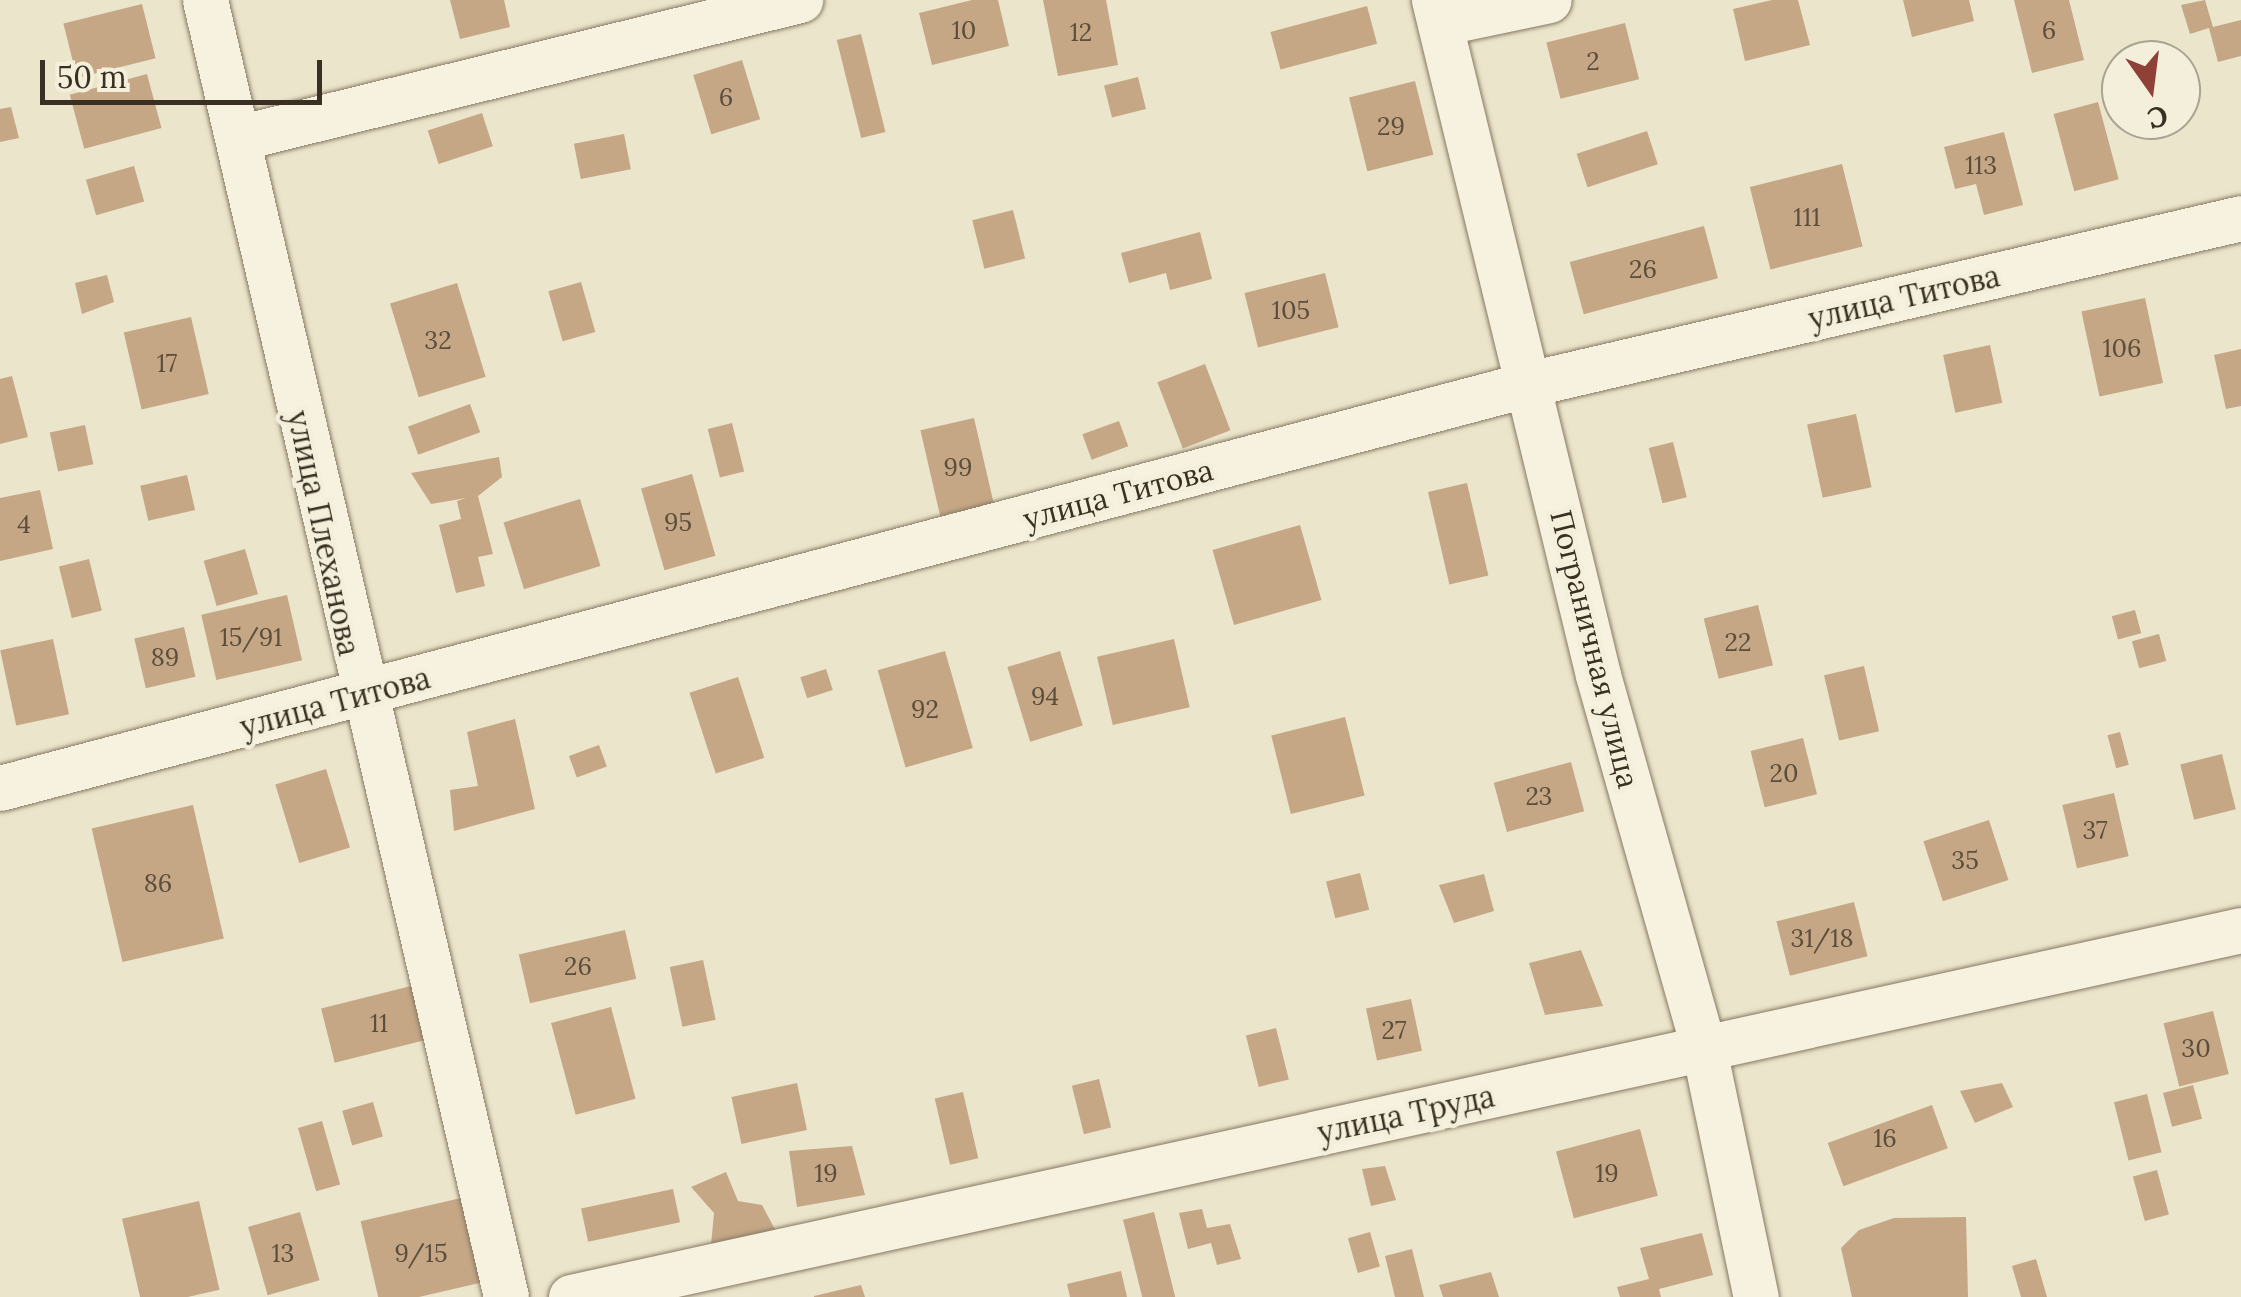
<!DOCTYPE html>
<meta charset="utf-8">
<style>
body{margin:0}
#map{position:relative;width:2241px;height:1297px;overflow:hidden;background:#ebe5cc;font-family:Lora,serif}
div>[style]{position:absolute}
.building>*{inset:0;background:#c5a786;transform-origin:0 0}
.roads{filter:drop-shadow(0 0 2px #877962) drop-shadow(0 0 2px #877962)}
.minor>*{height:45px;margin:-22.5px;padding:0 22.5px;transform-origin:22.5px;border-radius:22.5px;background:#f6f2df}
span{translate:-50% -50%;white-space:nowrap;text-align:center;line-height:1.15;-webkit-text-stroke:9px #f3efdb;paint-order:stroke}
.number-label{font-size:25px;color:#5c4e3c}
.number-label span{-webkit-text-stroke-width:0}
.street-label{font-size:30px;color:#393023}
.north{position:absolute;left:2101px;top:40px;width:100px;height:100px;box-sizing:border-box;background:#f3efdb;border:2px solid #a9a391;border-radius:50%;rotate:166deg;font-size:28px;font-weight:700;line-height:40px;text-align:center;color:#393023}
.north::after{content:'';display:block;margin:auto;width:35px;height:45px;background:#8f4138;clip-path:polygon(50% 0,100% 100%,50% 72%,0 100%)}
.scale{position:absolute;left:40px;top:60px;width:282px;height:45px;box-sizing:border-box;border:5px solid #393023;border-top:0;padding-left:12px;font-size:30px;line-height:35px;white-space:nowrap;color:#393023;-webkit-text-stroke:8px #f3efdb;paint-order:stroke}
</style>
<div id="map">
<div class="building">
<i style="clip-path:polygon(450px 0,504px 0,510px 27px,460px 39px)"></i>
<i style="clip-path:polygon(972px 0,998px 0,1009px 46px,932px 65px,919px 13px)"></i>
<i style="clip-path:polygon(1043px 0,1106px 0,1118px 65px,1058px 76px)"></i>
<i style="clip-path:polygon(1772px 0,1798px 0,1810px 45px,1745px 61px,1733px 9px)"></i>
<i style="clip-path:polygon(1903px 0,1969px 0,1974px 21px,1912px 37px)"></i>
<i style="clip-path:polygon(2014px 0,2069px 0,2084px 60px,2032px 73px)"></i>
<i style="clip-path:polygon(2205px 0,2213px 27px,2241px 20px,2241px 56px,2218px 62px,2209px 28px,2190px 34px,2181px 5px)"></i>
<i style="left:142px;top:4px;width:56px;height:81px;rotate:76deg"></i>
<i style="left:1367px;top:6px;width:39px;height:100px;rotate:75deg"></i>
<i style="left:1625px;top:23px;width:58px;height:81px;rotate:76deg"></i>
<i style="left:861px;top:34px;width:101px;height:25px;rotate:76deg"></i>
<i style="left:742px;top:60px;width:62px;height:51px;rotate:73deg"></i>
<i style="left:147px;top:74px;width:56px;height:80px;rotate:75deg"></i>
<i style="left:1138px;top:77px;width:33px;height:35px;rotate:76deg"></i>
<i style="left:1415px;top:81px;width:76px;height:68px;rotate:76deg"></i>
<i style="left:2098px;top:102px;width:80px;height:46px;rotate:75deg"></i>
<i style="clip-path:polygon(11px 107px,19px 138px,0 142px,0 109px)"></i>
<i style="left:482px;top:113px;width:35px;height:57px;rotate:72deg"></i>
<i style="left:1647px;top:131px;width:35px;height:74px;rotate:72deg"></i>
<i style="clip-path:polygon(2004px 132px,2023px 205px,1984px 215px,1976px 184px,1955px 189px,1944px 147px)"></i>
<i style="left:624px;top:134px;width:36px;height:51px;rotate:79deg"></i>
<i style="left:1842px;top:164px;width:85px;height:95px;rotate:76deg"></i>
<i style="left:134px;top:166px;width:37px;height:50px;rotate:74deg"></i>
<i style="left:1013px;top:210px;width:50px;height:42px;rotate:76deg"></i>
<i style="left:1704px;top:226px;width:54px;height:139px;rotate:75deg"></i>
<i style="clip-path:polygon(1200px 232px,1212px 279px,1170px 290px,1166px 273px,1129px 283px,1121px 253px)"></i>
<i style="left:1325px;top:273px;width:56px;height:83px;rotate:76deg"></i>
<i style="clip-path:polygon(107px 275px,114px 302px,82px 314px,75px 283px)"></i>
<i style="left:581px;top:282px;width:52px;height:34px;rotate:74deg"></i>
<i style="left:457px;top:283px;width:98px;height:70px;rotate:73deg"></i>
<i style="left:2145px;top:298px;width:87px;height:65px;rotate:78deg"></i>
<i style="left:191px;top:317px;width:79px;height:69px;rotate:77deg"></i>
<i style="left:1990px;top:345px;width:59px;height:48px;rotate:78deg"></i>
<i style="clip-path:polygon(2241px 349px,2241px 406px,2226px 409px,2214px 355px)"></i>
<i style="left:1205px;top:364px;width:71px;height:51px;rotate:69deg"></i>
<i style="clip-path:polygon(12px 376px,28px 437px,0 444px,0 379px)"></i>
<i style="left:470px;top:404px;width:30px;height:66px;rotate:70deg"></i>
<i style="left:1856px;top:414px;width:75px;height:50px;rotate:78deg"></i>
<i style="left:974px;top:418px;width:88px;height:55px;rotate:77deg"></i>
<i style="left:1119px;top:421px;width:27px;height:39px;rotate:70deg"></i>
<i style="left:732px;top:423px;width:50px;height:25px;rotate:76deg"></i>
<i style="left:85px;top:425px;width:40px;height:36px;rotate:78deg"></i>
<i style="left:1673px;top:442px;width:57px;height:25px;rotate:76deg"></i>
<i style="clip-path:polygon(499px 457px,502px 477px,478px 496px,493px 554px,478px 557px,485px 586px,456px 593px,439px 525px,461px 519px,457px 501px,466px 498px,431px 504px,411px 473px)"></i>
<i style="left:692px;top:474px;width:85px;height:53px;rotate:74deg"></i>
<i style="left:187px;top:475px;width:36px;height:48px;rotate:77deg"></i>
<i style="left:1467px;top:483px;width:95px;height:40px;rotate:77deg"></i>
<i style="clip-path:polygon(40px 490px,53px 549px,0 561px,0 498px)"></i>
<i style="left:580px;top:499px;width:70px;height:80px;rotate:73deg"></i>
<i style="left:1300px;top:525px;width:78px;height:91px;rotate:74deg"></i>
<i style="left:245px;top:549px;width:47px;height:43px;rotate:74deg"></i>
<i style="left:89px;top:559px;width:53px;height:31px;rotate:76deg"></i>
<i style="left:287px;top:595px;width:67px;height:88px;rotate:77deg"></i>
<i style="left:1758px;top:605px;width:62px;height:56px;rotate:76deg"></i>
<i style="left:2135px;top:610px;width:24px;height:24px;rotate:75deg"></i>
<i style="left:184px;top:627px;width:51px;height:51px;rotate:77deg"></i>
<i style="left:2159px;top:634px;width:28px;height:28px;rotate:75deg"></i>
<i style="left:53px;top:639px;width:77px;height:54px;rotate:78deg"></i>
<i style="left:1174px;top:639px;width:70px;height:79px;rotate:77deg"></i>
<i style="left:945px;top:651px;width:101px;height:70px;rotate:74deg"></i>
<i style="left:1060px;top:651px;width:78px;height:55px;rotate:73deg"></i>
<i style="left:1864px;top:666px;width:67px;height:41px;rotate:77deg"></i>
<i style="left:826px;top:669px;width:22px;height:27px;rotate:72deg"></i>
<i style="left:738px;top:677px;width:85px;height:51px;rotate:72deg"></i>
<i style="left:1345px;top:717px;width:81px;height:76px;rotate:76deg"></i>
<i style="clip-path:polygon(515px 719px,535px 809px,454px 831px,450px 790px,478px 786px,467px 732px)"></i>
<i style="left:2120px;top:732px;width:34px;height:13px;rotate:75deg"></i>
<i style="left:1803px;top:738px;width:58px;height:54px;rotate:76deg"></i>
<i style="left:599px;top:745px;width:23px;height:32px;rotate:70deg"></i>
<i style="left:2222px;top:754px;width:57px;height:43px;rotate:76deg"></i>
<i style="left:1571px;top:762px;width:51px;height:80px;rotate:75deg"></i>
<i style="left:326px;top:769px;width:82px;height:53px;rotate:73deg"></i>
<i style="left:2114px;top:793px;width:65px;height:53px;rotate:77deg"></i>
<i style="left:193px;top:805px;width:137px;height:104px;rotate:77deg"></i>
<i style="left:1989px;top:820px;width:63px;height:69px;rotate:72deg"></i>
<i style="left:1360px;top:873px;width:38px;height:35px;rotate:76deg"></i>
<i style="clip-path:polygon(1484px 874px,1494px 911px,1454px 923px,1439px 885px)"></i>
<i style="left:1854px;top:902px;width:56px;height:80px;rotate:76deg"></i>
<i style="left:625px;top:930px;width:50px;height:109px;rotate:77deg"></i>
<i style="clip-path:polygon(1581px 950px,1603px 1006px,1545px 1015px,1529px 963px)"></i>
<i style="left:703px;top:960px;width:61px;height:34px;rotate:78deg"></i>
<i style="left:423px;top:983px;width:56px;height:105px;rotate:76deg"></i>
<i style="left:1411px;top:999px;width:53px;height:46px;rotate:78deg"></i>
<i style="left:611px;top:1007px;width:95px;height:62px;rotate:75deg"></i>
<i style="left:2213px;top:1011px;width:65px;height:51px;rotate:76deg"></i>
<i style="left:1276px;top:1028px;width:53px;height:31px;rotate:76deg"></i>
<i style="left:1099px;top:1079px;width:50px;height:28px;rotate:76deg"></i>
<i style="left:797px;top:1083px;width:48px;height:67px;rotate:78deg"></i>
<i style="clip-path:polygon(2002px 1083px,2013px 1107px,1975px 1123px,1960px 1091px)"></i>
<i style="left:2193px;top:1085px;width:35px;height:31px;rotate:75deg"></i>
<i style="left:963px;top:1092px;width:68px;height:29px;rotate:77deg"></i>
<i style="left:2147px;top:1094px;width:60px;height:34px;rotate:76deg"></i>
<i style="left:373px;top:1102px;width:36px;height:32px;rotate:74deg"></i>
<i style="left:1932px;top:1105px;width:46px;height:111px;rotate:70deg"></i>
<i style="left:322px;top:1121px;width:66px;height:25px;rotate:74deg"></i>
<i style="left:1640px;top:1129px;width:69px;height:87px;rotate:75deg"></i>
<i style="clip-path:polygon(852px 1146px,865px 1195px,797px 1207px,789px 1151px)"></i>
<i style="clip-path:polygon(1385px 1166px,1396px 1200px,1371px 1206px,1362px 1169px)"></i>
<i style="left:2157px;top:1170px;width:46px;height:25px;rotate:75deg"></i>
<i style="clip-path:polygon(726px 1172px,738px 1201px,762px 1205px,778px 1235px,711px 1245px,714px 1213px,691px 1187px)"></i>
<i style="left:673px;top:1189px;width:34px;height:94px;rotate:78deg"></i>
<i style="left:461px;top:1198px;width:87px;height:103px;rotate:77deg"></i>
<i style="left:199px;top:1201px;width:91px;height:79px;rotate:77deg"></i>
<i style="clip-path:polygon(1202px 1209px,1207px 1228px,1230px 1224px,1241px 1259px,1217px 1265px,1211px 1243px,1188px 1249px,1179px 1213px)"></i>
<i style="left:300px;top:1212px;width:71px;height:54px;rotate:74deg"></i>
<i style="left:1154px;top:1212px;width:88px;height:32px;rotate:76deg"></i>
<i style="clip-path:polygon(1966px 1217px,1968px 1297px,1852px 1297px,1841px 1248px,1859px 1230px,1894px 1218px)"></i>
<i style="left:1370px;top:1232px;width:36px;height:23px;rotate:74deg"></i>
<i style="clip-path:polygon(1702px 1233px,1713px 1275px,1659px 1289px,1661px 1297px,1620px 1297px,1617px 1287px,1649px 1279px,1640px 1248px)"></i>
<i style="clip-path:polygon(1412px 1249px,1424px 1297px,1395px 1297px,1385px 1256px)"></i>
<i style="clip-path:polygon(2036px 1259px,2047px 1297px,2021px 1297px,2012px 1266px)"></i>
<i style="clip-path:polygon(1121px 1271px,1127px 1297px,1070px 1297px,1067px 1284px)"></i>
<i style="clip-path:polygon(1491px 1272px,1499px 1297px,1443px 1297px,1439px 1285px)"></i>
<i style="clip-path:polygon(861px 1285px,865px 1297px,814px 1297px,814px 1296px)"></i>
</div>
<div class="roads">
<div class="minor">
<i style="left:205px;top:0;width:1331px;rotate:76.93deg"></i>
<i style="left:1434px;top:0;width:695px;rotate:76.34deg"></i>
<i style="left:1598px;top:675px;width:389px;rotate:74.2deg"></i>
<i style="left:1704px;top:1049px;width:253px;rotate:78.2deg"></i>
<i style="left:1440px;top:23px;width:111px;rotate:-11.9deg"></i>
<i style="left:238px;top:138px;width:579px;rotate:-13.8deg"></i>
<i style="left:0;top:788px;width:1581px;rotate:-14.8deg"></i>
<i style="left:1529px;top:384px;width:731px;rotate:-13.12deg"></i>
<i style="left:571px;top:1297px;width:1710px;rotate:-12.39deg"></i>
</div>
</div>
<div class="number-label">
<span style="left:964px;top:30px">10</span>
<span style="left:2049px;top:30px">6</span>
<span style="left:1081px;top:32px">12</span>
<span style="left:1593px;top:61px">2</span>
<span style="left:726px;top:97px">6</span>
<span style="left:1391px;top:126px">29</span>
<span style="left:1981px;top:165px">113</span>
<span style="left:1807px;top:217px">111</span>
<span style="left:1643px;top:269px">26</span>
<span style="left:1291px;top:310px">105</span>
<span style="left:438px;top:340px">32</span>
<span style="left:2122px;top:348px">106</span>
<span style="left:167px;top:363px">17</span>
<span style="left:958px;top:467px">99</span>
<span style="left:678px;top:522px">95</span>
<span style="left:24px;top:524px">4</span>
<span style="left:251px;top:637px">15/91</span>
<span style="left:1738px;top:642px">22</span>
<span style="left:165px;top:657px">89</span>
<span style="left:1045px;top:696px">94</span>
<span style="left:925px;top:709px">92</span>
<span style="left:1784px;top:773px">20</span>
<span style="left:1539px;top:796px">23</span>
<span style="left:2095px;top:830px">37</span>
<span style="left:1965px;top:860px">35</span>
<span style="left:158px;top:883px">86</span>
<span style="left:1822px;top:938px">31/18</span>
<span style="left:578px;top:966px">26</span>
<span style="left:379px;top:1023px">11</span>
<span style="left:1394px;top:1030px">27</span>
<span style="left:2196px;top:1048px">30</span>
<span style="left:1885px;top:1138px">16</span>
<span style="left:826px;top:1173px">19</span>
<span style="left:1607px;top:1173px">19</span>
<span style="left:283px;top:1253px">13</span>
<span style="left:421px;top:1253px">9/15</span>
</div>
<div class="street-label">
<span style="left:1904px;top:297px;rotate:-13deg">улица Титова</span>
<span style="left:1118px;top:494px;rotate:-15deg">улица Титова</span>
<span style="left:324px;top:533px;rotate:78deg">улица Плеханова</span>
<span style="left:1595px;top:649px;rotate:76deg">Пограничная улица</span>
<span style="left:335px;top:702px;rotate:-15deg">улица Титова</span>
<span style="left:1406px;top:1114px;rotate:-12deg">улица Труда</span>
</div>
<div class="north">С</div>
<div class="scale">50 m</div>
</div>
